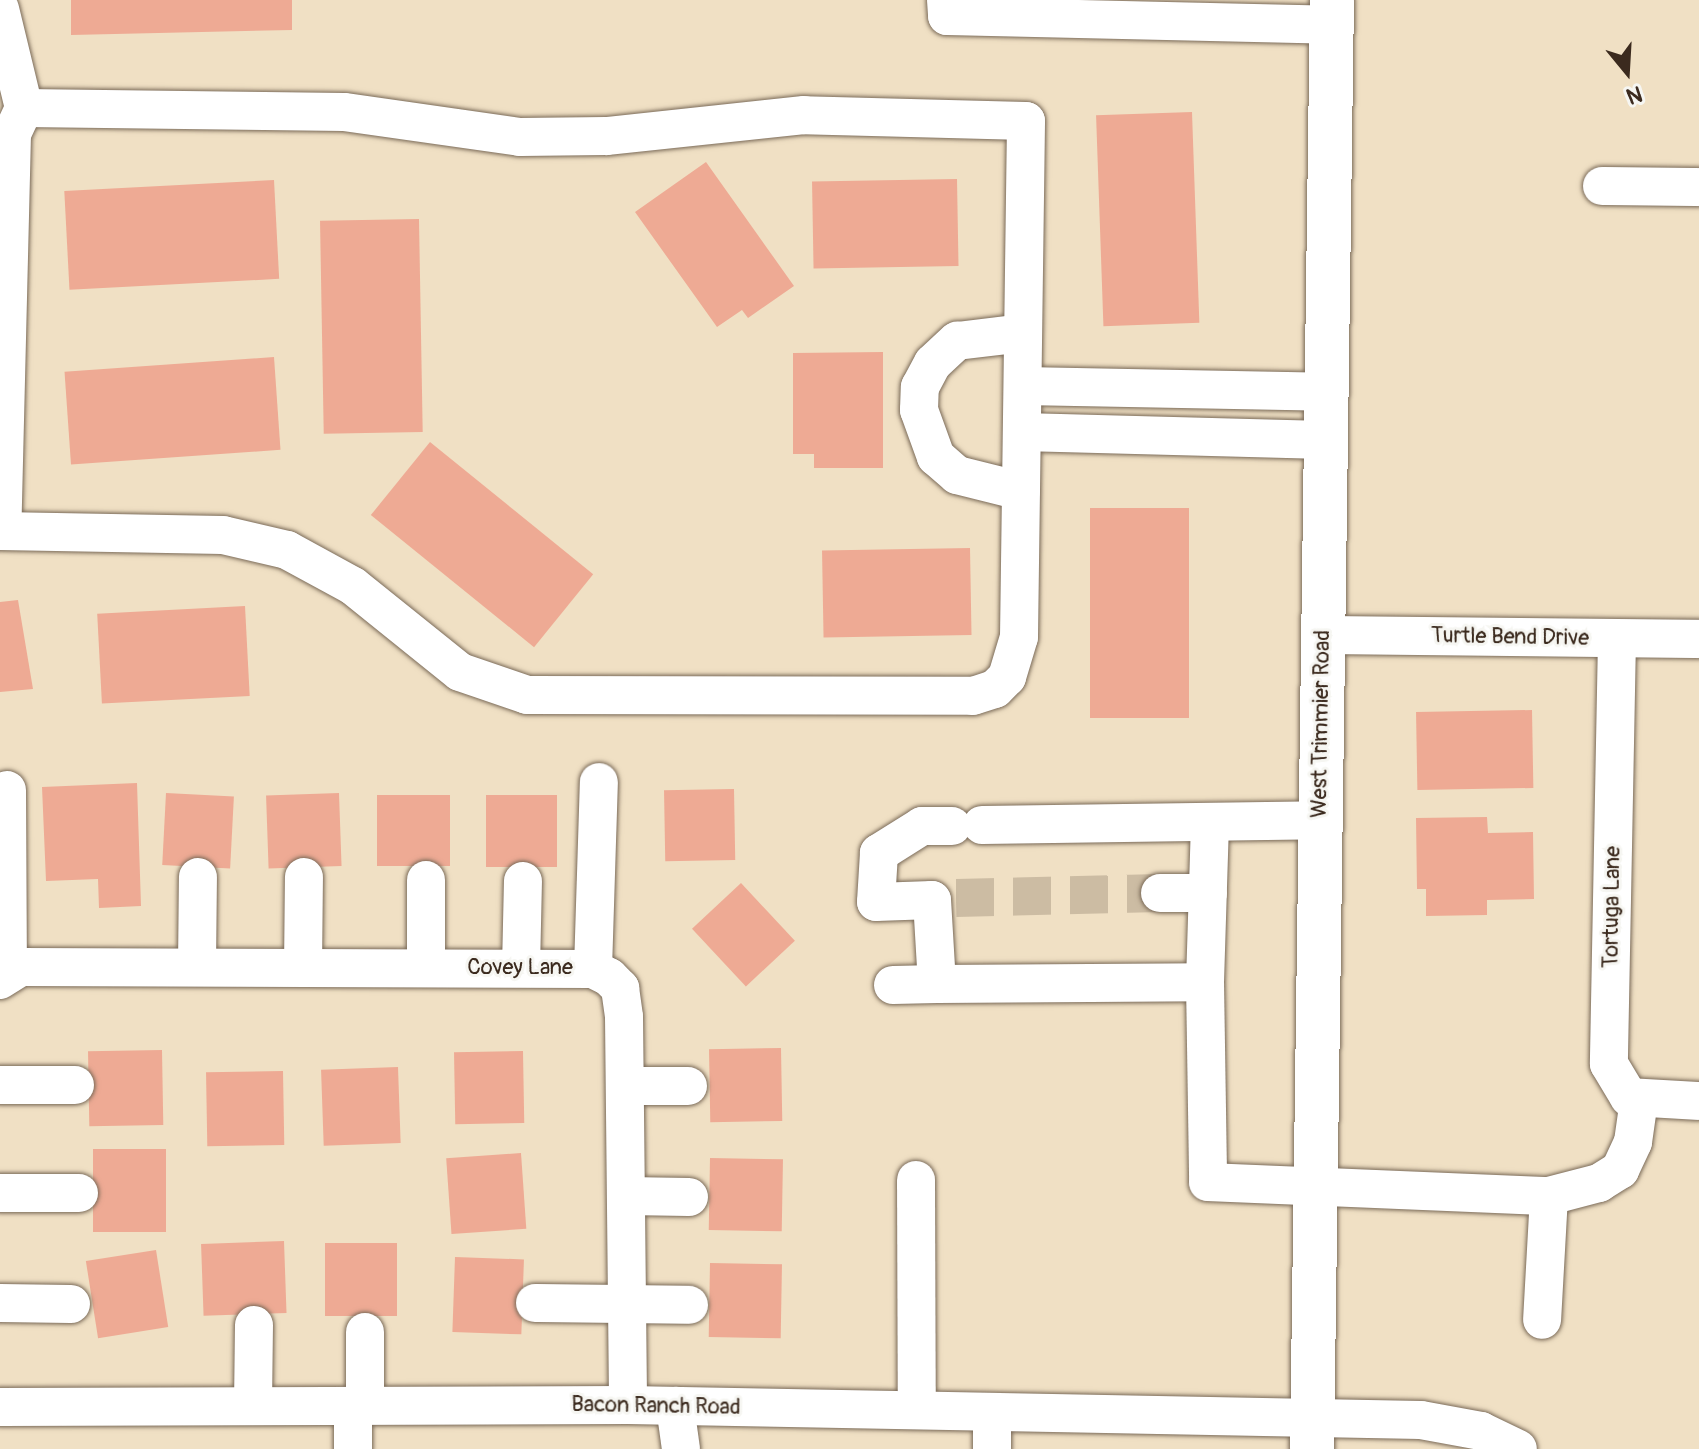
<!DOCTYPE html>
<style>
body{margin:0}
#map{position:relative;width:1699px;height:1449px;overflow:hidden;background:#f0e0c4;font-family:Pangolin,sans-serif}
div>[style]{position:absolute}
.building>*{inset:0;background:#eeaa94;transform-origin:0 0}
.minor-tunnel>*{height:38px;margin-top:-19px;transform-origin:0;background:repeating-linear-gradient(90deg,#ccbca3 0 38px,transparent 0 57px)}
.roads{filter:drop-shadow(0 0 2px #7a6a58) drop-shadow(0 0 2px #7a6a58)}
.minor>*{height:38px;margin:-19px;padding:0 19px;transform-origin:19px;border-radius:19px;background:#fff}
.major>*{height:44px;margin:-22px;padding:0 22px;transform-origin:22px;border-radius:22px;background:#fff}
span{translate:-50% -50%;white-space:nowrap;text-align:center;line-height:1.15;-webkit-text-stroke:6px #f6f6f2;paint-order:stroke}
.street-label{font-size:22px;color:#3b2a1e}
.north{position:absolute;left:1587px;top:32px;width:80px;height:80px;-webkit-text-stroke:6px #f6f6f2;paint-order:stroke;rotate:162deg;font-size:22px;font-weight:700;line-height:32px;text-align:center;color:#3b2a1e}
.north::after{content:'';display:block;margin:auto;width:28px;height:36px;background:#3b2a1e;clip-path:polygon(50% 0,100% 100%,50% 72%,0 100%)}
</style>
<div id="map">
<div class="building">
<i style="clip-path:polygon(71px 0,292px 0,292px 30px,71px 35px)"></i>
<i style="left:1192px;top:112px;width:211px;height:96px;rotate:88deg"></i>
<i style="clip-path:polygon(706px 162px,794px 286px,748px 318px,742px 310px,717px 327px,635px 212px)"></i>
<i style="left:957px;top:179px;width:87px;height:145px;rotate:89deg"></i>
<i style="left:274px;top:180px;width:99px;height:210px;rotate:87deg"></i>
<i style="left:419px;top:219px;width:213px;height:99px;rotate:89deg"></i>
<i style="clip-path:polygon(883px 352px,883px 468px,814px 468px,814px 454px,793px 454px,793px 353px)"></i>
<i style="left:274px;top:357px;width:93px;height:210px;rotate:86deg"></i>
<i style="left:430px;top:442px;width:210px;height:94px;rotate:39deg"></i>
<i style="left:1189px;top:508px;width:210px;height:99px;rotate:90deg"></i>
<i style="left:970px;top:548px;width:87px;height:148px;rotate:89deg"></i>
<i style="clip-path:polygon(18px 600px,33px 689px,0 692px,0 602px)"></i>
<i style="left:245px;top:606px;width:90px;height:148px;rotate:87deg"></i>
<i style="left:1532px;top:710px;width:78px;height:116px;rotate:89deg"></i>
<i style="clip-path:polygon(137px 783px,141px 906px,99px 908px,98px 879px,46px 881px,42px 787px)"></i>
<i style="left:734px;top:789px;width:71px;height:70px;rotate:89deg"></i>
<i style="left:166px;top:793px;width:68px;height:72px;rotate:3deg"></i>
<i style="left:339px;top:793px;width:73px;height:73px;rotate:88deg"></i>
<i style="left:377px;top:795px;width:73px;height:71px"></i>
<i style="left:486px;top:795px;width:71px;height:72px"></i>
<i style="clip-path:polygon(1487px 817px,1488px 833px,1533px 832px,1534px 899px,1487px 900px,1487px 915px,1426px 916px,1426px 889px,1417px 889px,1416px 818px)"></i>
<i style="left:741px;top:883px;width:79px;height:67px;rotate:47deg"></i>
<i style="left:781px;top:1048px;width:73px;height:72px;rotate:89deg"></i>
<i style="left:162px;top:1050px;width:75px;height:74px;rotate:89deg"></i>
<i style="left:523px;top:1051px;width:72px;height:69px;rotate:89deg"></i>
<i style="left:398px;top:1067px;width:76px;height:77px;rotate:88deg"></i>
<i style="left:283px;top:1071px;width:74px;height:77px;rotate:89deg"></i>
<i style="left:93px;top:1149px;width:73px;height:83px"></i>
<i style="left:521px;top:1153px;width:76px;height:75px;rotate:86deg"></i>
<i style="left:710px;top:1158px;width:73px;height:72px;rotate:1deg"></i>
<i style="left:284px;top:1241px;width:72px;height:83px;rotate:88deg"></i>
<i style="left:397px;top:1243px;width:73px;height:72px;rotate:90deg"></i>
<i style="left:156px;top:1250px;width:78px;height:71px;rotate:81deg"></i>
<i style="left:455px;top:1257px;width:69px;height:75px;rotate:2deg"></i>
<i style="left:710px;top:1263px;width:72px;height:74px;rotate:1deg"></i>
</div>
<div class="minor-tunnel">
<i style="left:956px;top:898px;width:204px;rotate:-1.4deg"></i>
</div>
<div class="roads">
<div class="minor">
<i style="left:946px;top:0;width:16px;rotate:86deg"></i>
<i style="left:947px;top:16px;width:384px;rotate:1.3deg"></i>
<i style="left:0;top:9px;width:102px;rotate:76.4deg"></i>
<i style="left:24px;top:108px;width:29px;rotate:115deg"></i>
<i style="left:12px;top:134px;width:397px;rotate:91.4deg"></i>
<i style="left:1602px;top:186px;width:97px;rotate:0.6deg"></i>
<i style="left:1023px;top:386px;width:303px;rotate:1.1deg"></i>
<i style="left:1022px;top:432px;width:303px;rotate:1.5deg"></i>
<i style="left:1021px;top:491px;width:66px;rotate:-166deg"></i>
<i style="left:957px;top:475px;width:28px;rotate:-139deg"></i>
<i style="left:936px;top:457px;width:50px;rotate:-109.9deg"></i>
<i style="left:919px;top:410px;width:23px;rotate:-88deg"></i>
<i style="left:920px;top:387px;width:27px;rotate:-62deg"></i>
<i style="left:933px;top:363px;width:33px;rotate:-43deg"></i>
<i style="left:957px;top:341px;width:66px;rotate:-6.9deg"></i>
<i style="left:0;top:531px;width:223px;rotate:1deg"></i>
<i style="left:223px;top:535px;width:66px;rotate:13.2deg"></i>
<i style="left:287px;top:550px;width:75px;rotate:28.6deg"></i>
<i style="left:353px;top:586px;width:137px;rotate:38.8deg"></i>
<i style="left:460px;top:672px;width:71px;rotate:18.9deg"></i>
<i style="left:527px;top:695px;width:446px;rotate:0.1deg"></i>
<i style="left:973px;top:696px;width:23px;rotate:-18deg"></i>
<i style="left:995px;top:689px;width:17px;rotate:-45deg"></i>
<i style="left:1007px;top:677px;width:42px;rotate:-73.3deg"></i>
<i style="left:1019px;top:637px;width:516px;rotate:-89.22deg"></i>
<i style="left:1026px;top:121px;width:222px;rotate:-178.5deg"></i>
<i style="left:804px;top:115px;width:199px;rotate:173.9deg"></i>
<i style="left:606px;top:136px;width:86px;rotate:179.3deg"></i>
<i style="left:520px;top:137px;width:178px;rotate:-171.9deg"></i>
<i style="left:344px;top:112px;width:320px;rotate:-179.3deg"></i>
<i style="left:1322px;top:635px;width:377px;rotate:0.6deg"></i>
<i style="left:1617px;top:639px;width:425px;rotate:91.1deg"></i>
<i style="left:1609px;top:1064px;width:39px;rotate:59deg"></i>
<i style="left:1629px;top:1097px;width:70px;rotate:3.3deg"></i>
<i style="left:7px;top:790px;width:183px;rotate:89.7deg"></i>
<i style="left:982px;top:825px;width:338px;rotate:-0.8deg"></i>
<i style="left:952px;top:826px;width:30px;rotate:180deg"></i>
<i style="left:922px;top:826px;width:51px;rotate:147.9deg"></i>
<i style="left:879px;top:853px;width:49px;rotate:93.5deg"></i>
<i style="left:876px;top:902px;width:56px;rotate:-2deg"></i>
<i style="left:932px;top:900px;width:84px;rotate:86.6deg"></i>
<i style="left:937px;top:984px;width:268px;rotate:-0.4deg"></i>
<i style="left:1205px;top:982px;width:200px;rotate:89.1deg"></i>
<i style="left:1208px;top:1182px;width:341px;rotate:2.4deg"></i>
<i style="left:1549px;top:1196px;width:124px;rotate:93.2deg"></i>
<i style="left:426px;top:880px;width:88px;rotate:90deg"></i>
<i style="left:1160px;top:893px;width:48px"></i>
<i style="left:197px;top:967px;width:90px;rotate:-89.4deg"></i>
<i style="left:303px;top:968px;width:91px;rotate:-89.4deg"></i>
<i style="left:521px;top:968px;width:87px;rotate:-88.7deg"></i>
<i style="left:593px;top:969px;width:187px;rotate:-88.2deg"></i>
<i style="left:0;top:980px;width:25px;rotate:-32deg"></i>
<i style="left:21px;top:967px;width:572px;rotate:0.2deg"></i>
<i style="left:593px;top:969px;width:18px;rotate:27deg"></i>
<i style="left:609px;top:977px;width:16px;rotate:45deg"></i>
<i style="left:620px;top:988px;width:29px;rotate:82deg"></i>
<i style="left:624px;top:1017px;width:388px;rotate:89.4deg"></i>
<i style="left:1205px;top:982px;width:159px;rotate:-88.2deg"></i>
<i style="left:893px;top:985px;width:44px;rotate:-1.3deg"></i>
<i style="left:0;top:1085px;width:75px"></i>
<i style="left:625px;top:1086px;width:63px"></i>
<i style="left:916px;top:1180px;width:230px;rotate:89.8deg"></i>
<i style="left:0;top:1193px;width:79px"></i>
<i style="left:626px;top:1196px;width:63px;rotate:0.9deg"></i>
<i style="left:1549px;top:1196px;width:52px;rotate:-14.6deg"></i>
<i style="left:1599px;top:1183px;width:25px;rotate:-32deg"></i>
<i style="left:1620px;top:1170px;width:31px;rotate:-65deg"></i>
<i style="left:1633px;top:1142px;width:42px;rotate:-81.9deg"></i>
<i style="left:0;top:1303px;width:71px;rotate:0.8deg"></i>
<i style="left:535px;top:1303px;width:154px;rotate:0.7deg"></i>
<i style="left:365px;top:1332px;width:74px;rotate:90deg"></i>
<i style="left:253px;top:1406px;width:81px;rotate:-89.3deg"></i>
<i style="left:675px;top:1406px;width:43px;rotate:82.1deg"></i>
<i style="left:0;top:1407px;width:628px;rotate:-0.18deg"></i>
<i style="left:628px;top:1405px;width:793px;rotate:1.08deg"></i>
<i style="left:1421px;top:1420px;width:61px;rotate:10.4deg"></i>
<i style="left:1481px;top:1431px;width:41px;rotate:25.9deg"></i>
<i style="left:992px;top:1412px;width:37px;rotate:90deg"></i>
<i style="left:353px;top:1449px;width:43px;rotate:-90deg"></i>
</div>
<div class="major">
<i style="left:1312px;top:1449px;width:1449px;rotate:-89.21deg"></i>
</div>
</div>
<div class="street-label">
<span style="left:1510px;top:637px;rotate:1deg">Turtle Bend Drive</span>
<span style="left:1321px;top:724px;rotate:-89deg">West Trimmier Road</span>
<span style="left:1612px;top:907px;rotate:-89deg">Tortuga Lane</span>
<span style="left:520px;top:968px">Covey Lane</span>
<span style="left:656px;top:1406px;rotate:1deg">Bacon Ranch Road</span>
</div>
<div class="north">N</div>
</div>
